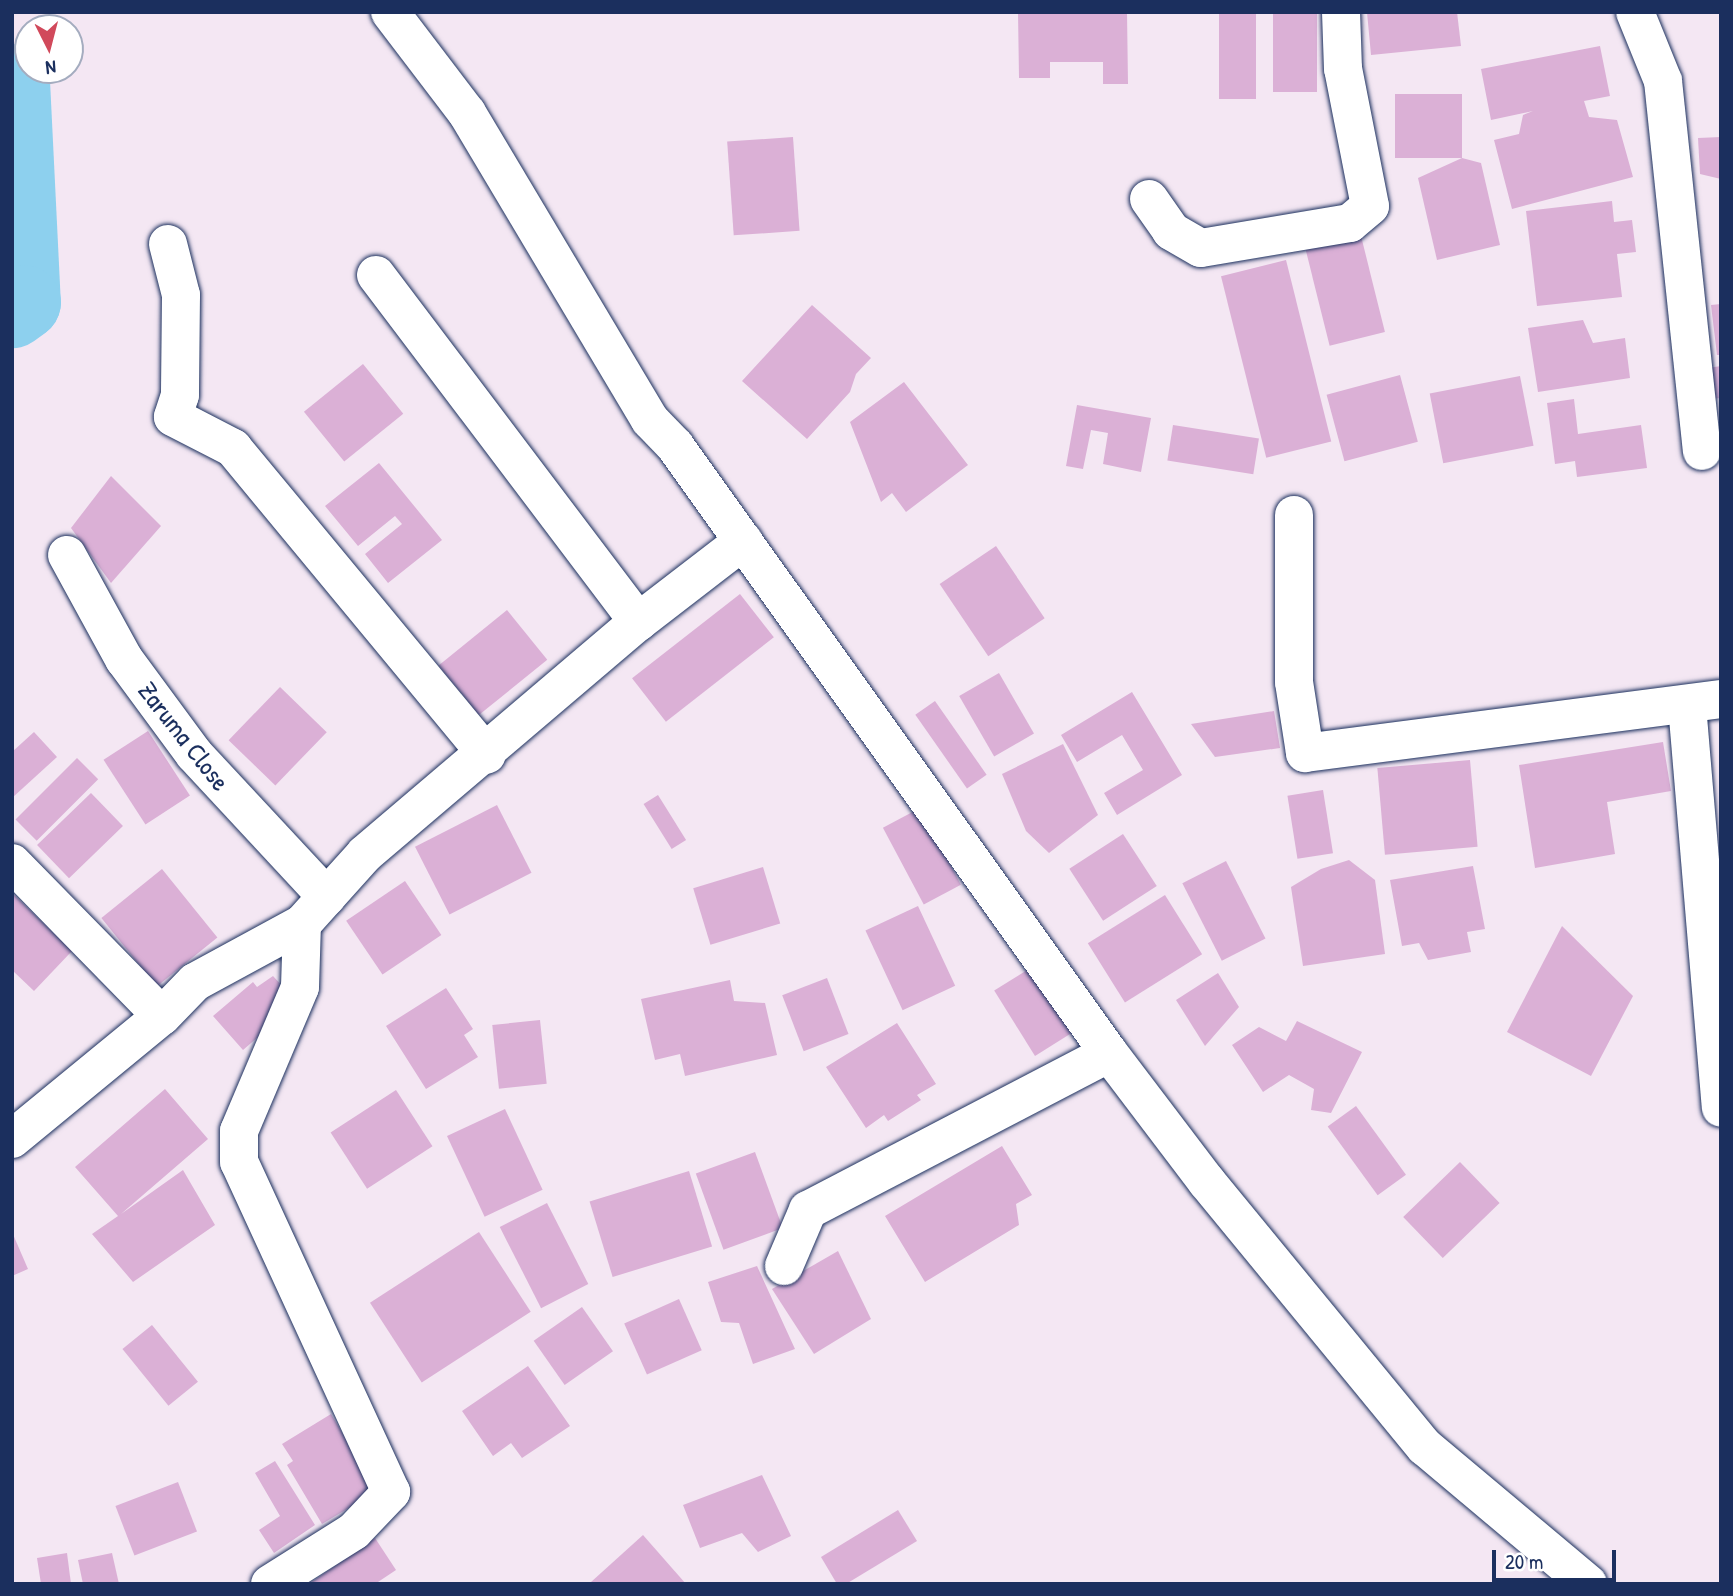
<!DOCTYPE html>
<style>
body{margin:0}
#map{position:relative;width:1733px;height:1596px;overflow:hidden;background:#f4e7f3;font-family:"Patrick Hand",sans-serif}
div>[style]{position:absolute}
.river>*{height:75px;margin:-37.5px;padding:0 37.5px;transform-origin:37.5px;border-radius:37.5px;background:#8dd0ee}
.building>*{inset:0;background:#dbb0d6;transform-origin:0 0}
.roads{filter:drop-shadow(0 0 2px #1b2f5e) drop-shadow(0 0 2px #1b2f5e)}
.minor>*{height:38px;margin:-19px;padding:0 19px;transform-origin:19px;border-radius:19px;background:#fff}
span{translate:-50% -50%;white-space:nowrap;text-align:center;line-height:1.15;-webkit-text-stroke:5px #fff;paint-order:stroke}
.street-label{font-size:26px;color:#1b2f5e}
.frame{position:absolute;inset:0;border:14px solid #1b2f5e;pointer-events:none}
.north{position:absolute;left:14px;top:14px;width:70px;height:70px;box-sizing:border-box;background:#fff;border:2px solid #a4acbf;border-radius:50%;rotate:174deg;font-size:19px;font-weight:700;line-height:28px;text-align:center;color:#1b2f5e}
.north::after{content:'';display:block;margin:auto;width:24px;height:32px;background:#d1495b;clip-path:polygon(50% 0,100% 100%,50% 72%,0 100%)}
.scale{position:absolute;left:1492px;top:1550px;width:124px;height:32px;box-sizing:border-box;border:4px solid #1b2f5e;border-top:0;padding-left:9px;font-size:21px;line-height:24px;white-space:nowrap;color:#1b2f5e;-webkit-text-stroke:5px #fff;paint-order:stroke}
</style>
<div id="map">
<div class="river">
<i style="left:12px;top:81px;width:221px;rotate:87.2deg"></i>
<i style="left:23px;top:302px;width:14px;rotate:144deg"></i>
</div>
<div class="building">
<i style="clip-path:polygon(1018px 12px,1127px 12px,1128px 84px,1103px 84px,1103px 62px,1050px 62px,1050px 78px,1019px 78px)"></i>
<i style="left:1219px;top:12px;width:37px;height:87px"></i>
<i style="left:1273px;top:12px;width:44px;height:80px"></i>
<i style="clip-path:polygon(1367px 12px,1457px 12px,1461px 46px,1371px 55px)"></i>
<i style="clip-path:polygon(1600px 46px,1610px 96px,1584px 101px,1589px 117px,1617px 120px,1633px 177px,1512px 209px,1494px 140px,1519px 134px,1523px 115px,1533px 111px,1491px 120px,1481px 69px)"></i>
<i style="left:1395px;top:94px;width:67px;height:64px"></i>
<i style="left:793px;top:137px;width:94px;height:66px;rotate:86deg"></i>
<i style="clip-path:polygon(1721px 137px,1721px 179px,1700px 174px,1698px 138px)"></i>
<i style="clip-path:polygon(1462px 158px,1481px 163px,1500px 245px,1437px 260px,1418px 178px)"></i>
<i style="clip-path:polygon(1612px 201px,1614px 222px,1632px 220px,1636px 252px,1617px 254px,1622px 297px,1537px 306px,1526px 211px)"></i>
<i style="left:1360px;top:232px;width:103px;height:57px;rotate:76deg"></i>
<i style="left:1286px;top:260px;width:187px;height:67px;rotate:76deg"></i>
<i style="clip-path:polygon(1721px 304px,1721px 355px,1717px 355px,1711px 305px)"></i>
<i style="clip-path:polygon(812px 305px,871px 358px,856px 374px,850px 392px,807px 439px,742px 381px)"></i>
<i style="clip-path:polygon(1583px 320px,1593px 343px,1625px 338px,1630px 378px,1538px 392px,1528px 328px)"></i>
<i style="left:363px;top:364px;width:64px;height:76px;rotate:51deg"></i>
<i style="clip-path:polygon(1721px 366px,1721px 398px,1711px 399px,1708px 368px)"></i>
<i style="left:1400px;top:375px;width:69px;height:76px;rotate:75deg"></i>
<i style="left:1520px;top:376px;width:71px;height:92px;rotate:79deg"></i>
<i style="clip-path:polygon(904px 382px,968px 465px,906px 512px,892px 493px,881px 502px,850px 422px)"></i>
<i style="clip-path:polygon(1574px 399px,1578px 434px,1641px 425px,1647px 468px,1577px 477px,1575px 461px,1555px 464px,1547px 403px)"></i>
<i style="clip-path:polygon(1077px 405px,1151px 418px,1141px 472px,1103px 464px,1108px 433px,1091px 430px,1083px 469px,1066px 466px)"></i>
<i style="left:1173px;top:425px;width:87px;height:36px;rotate:9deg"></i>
<i style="clip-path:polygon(379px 463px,442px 540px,388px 583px,365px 554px,402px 524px,395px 516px,358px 546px,325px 506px)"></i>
<i style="clip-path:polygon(111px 476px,161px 526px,111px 583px,71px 528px)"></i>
<i style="left:996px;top:546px;width:87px;height:68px;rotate:56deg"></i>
<i style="left:740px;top:594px;width:55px;height:137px;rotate:52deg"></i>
<i style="left:507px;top:610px;width:64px;height:88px;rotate:51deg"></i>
<i style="left:999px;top:673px;width:70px;height:46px;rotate:60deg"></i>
<i style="left:280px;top:687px;width:65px;height:74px;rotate:44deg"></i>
<i style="clip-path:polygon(1132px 692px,1182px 775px,1117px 815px,1104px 793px,1143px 770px,1122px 735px,1077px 762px,1061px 735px)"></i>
<i style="left:935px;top:701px;width:90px;height:24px;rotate:55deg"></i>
<i style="clip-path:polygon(1274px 711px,1280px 748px,1215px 757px,1191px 724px)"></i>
<i style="left:148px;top:731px;width:77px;height:53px;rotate:57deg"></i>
<i style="clip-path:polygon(34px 732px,57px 757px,12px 798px,12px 752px)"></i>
<i style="clip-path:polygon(1663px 742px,1671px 791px,1607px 802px,1615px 854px,1535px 868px,1519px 765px)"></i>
<i style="clip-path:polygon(1063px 744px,1098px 815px,1049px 853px,1026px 831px,1002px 774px)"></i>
<i style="left:77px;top:758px;width:30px;height:87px;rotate:45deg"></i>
<i style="left:1470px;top:760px;width:87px;height:93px;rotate:85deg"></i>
<i style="left:1323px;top:790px;width:64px;height:36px;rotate:81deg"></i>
<i style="left:91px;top:793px;width:46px;height:75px;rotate:46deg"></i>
<i style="left:658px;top:795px;width:53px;height:17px;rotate:58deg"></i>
<i style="left:497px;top:805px;width:76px;height:92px;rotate:63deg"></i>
<i style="left:920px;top:808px;width:87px;height:42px;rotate:62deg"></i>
<i style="left:1123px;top:834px;width:62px;height:64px;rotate:57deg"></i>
<i style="clip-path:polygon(1349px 860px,1375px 880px,1385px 954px,1303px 966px,1291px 887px,1321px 869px)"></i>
<i style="left:1226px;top:861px;width:87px;height:49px;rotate:63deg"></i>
<i style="clip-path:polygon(1473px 866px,1485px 929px,1467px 932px,1471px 952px,1428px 960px,1419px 943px,1402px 946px,1390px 880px)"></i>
<i style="left:763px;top:867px;width:59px;height:73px;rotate:73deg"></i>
<i style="left:162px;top:869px;width:88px;height:78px;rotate:51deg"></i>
<i style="left:405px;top:881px;width:65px;height:71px;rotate:56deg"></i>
<i style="clip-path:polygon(12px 893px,72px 951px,34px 991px,12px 970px)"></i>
<i style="left:1165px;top:895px;width:70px;height:91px;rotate:58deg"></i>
<i style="left:918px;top:906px;width:88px;height:58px;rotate:65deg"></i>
<i style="clip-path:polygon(1562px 926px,1633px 996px,1591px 1076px,1507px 1032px)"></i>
<i style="left:1040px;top:962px;width:77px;height:54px;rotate:58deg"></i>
<i style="clip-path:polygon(1218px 973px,1239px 1007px,1205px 1046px,1176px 1000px)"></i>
<i style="clip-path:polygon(273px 976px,285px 989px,275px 1022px,243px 1050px,213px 1016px,253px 982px,257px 987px)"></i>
<i style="left:827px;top:978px;width:60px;height:48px;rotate:69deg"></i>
<i style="clip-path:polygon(730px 980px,734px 1001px,765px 1003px,777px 1055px,685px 1076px,680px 1054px,655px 1060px,641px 999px)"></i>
<i style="clip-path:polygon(446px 988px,473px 1029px,464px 1035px,478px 1057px,426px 1089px,386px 1026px)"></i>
<i style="left:540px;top:1020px;width:64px;height:48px;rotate:84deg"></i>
<i style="clip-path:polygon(1297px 1021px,1362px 1052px,1331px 1113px,1311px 1110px,1314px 1089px,1289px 1075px,1263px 1092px,1232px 1045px,1259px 1027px,1286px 1041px)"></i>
<i style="clip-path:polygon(897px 1023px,936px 1084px,917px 1095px,921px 1100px,888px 1121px,884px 1115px,866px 1128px,826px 1067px)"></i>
<i style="clip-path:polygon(165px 1089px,208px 1139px,121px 1214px,183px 1170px,215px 1225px,133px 1282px,92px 1234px,118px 1216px,75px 1167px)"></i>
<i style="left:396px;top:1090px;width:67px;height:78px;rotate:57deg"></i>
<i style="left:1356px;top:1106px;width:85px;height:35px;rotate:54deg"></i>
<i style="left:505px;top:1109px;width:89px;height:64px;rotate:65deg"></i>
<i style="clip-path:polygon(1002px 1146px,1032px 1195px,1016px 1204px,1019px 1225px,925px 1282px,885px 1216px)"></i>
<i style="left:755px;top:1152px;width:81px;height:63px;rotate:70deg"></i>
<i style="left:1460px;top:1162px;width:57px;height:79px;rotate:46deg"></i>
<i style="left:689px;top:1171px;width:79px;height:104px;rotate:73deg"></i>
<i style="left:547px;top:1203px;width:91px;height:53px;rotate:63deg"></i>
<i style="clip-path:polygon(12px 1232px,28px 1269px,12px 1276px)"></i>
<i style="left:479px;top:1232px;width:95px;height:130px;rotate:57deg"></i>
<i style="clip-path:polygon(838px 1251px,871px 1319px,814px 1354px,772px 1289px)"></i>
<i style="clip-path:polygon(757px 1266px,795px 1349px,753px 1364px,739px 1323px,721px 1322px,708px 1282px)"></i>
<i style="left:679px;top:1299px;width:56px;height:60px;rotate:66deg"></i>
<i style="left:582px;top:1307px;width:54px;height:59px;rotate:55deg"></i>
<i style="left:152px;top:1325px;width:73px;height:38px;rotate:51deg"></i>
<i style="clip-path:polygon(528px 1366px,570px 1426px,522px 1458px,511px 1443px,493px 1456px,462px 1411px)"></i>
<i style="clip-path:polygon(331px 1414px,377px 1491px,322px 1524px,287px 1465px,293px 1461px,282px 1444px)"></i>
<i style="clip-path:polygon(275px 1461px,315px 1525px,274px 1553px,259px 1530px,280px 1516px,255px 1473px)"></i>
<i style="clip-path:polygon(762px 1475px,791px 1536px,758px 1552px,742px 1533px,700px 1548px,683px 1505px)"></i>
<i style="left:178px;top:1482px;width:53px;height:67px;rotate:69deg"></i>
<i style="clip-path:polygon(898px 1510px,917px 1541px,846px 1584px,837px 1584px,821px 1557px)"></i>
<i style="clip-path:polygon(643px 1535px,686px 1584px,593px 1584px,591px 1582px)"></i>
<i style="clip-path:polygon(375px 1538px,396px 1570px,375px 1584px,309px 1584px)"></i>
<i style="clip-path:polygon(67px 1553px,71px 1584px,41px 1584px,37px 1558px)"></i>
<i style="clip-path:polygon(112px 1553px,119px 1584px,83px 1584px,78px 1560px)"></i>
</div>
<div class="roads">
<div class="minor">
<i style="left:390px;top:12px;width:127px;rotate:52.7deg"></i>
<i style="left:467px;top:113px;width:357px;rotate:59.2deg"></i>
<i style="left:650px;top:420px;width:36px;rotate:46deg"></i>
<i style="left:675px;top:446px;width:746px;rotate:54.44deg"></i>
<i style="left:1109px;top:1053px;width:162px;rotate:52.8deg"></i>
<i style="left:1207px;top:1182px;width:343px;rotate:50.6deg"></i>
<i style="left:1425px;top:1447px;width:213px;rotate:40deg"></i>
<i style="left:1635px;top:12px;width:74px;rotate:67.9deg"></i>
<i style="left:1663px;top:81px;width:372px;rotate:84deg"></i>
<i style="left:1149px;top:199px;width:39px;rotate:55deg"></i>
<i style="left:1171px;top:231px;width:34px;rotate:30deg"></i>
<i style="left:1201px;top:248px;width:151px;rotate:-9.5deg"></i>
<i style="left:1350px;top:223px;width:26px;rotate:-40deg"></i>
<i style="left:1370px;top:206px;width:140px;rotate:-101.1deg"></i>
<i style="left:1343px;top:69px;width:57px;rotate:-92deg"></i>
<i style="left:168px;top:244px;width:53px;rotate:75.7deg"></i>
<i style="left:181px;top:295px;width:100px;rotate:90.6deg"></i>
<i style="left:180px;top:395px;width:23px;rotate:108deg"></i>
<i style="left:173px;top:417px;width:68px;rotate:27.3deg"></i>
<i style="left:233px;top:448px;width:398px;rotate:50.4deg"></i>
<i style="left:376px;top:275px;width:435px;rotate:52.9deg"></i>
<i style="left:1294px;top:515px;width:167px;rotate:90deg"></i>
<i style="left:1294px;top:682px;width:72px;rotate:81.2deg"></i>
<i style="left:1305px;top:753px;width:419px;rotate:-7.4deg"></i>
<i style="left:67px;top:555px;width:119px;rotate:61.3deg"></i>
<i style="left:124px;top:659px;width:118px;rotate:53.6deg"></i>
<i style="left:194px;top:754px;width:195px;rotate:47.1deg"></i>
<i style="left:1687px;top:705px;width:404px;rotate:85.2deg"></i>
<i style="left:12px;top:863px;width:214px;rotate:45.6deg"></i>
<i style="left:12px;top:1139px;width:194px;rotate:-39.4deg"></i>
<i style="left:162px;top:1016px;width:47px;rotate:-45.9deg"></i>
<i style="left:195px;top:982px;width:122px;rotate:-28.5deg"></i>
<i style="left:302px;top:924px;width:94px;rotate:-48deg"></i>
<i style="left:365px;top:854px;width:358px;rotate:-40.4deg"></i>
<i style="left:638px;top:622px;width:133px;rotate:-37.6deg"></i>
<i style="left:784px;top:1266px;width:61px;rotate:-66.8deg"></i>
<i style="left:808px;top:1210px;width:339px;rotate:-27.5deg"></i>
<i style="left:270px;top:1584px;width:99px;rotate:-32.2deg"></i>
<i style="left:354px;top:1531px;width:54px;rotate:-46.5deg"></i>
<i style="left:391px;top:1492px;width:363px;rotate:-114.7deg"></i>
<i style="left:239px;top:1162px;width:31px;rotate:-90deg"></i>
<i style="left:239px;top:1131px;width:156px;rotate:-67deg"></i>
<i style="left:300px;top:987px;width:63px;rotate:-88.2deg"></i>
</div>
</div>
<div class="street-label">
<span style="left:184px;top:736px;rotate:52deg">Zaruma Close</span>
</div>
<div class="frame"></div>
<div class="north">N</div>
<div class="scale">20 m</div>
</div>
